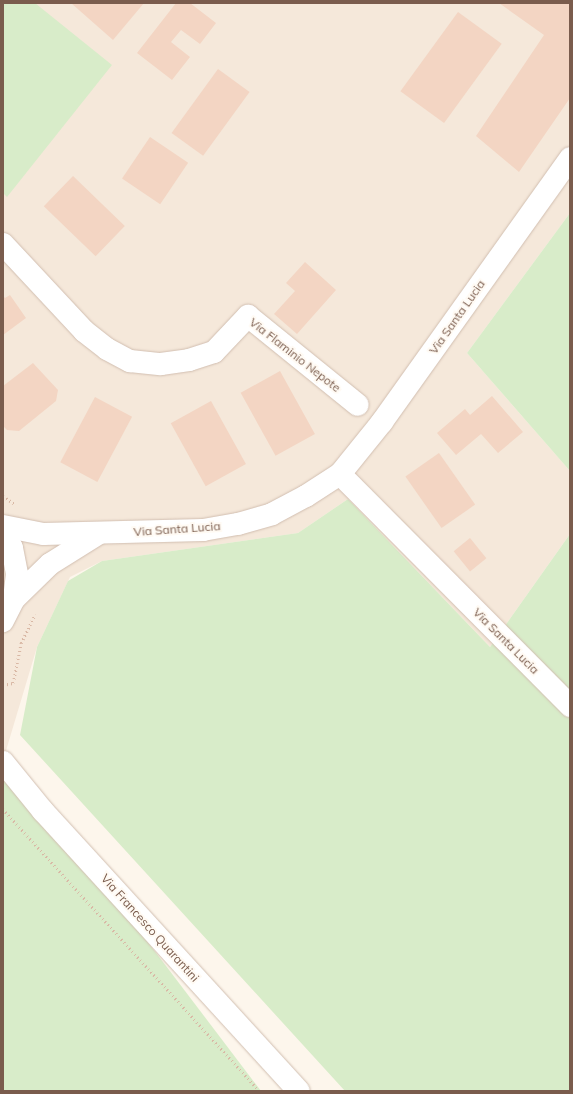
<!DOCTYPE html>
<style>
body{margin:0}
#map{position:relative;width:573px;height:1094px;overflow:hidden;background:#fdf6ec;font-family:Mulish,sans-serif}
div>[style]{position:absolute}
.residential>*{inset:0;background:#f5e8da}
.green>*{inset:0;background:#d8ecc9}
.building>*{inset:0;background:#f3d5c3;transform-origin:0 0}
.path>*{height:2.5px;margin-top:-1.25px;transform-origin:0;background:repeating-linear-gradient(90deg,#d9b8a5 0 1px,transparent 0 4px)}
.roads{filter:drop-shadow(0 0 1px #d1beb0) drop-shadow(0 0 1px #d1beb0)}
.minor>*{height:22px;margin:-11px;padding:0 11px;transform-origin:11px;border-radius:11px;background:#fff}
span{translate:-50% -50%;white-space:nowrap;text-align:center;line-height:1.15;-webkit-text-stroke:4px #fffaf3;paint-order:stroke}
.street-label{font-size:12px;color:#7a5c4d}
.frame{position:absolute;inset:0;border:4px solid #7a5c4d;pointer-events:none}
</style>
<div id="map">
<div class="residential">
<i style="clip-path:polygon(3px 3px,570px 3px,570px 213px,467px 353px,570px 471px,570px 534px,490px 647px,348px 499px,298px 533px,102px 561px,70px 577px,37px 647px,5px 754px,3px 752px)"></i>
</div>
<div class="green">
<i style="clip-path:polygon(3px 3px,35px 3px,112px 65px,7px 197px,3px 193px)"></i>
<i style="clip-path:polygon(570px 213px,570px 471px,467px 353px)"></i>
<i style="clip-path:polygon(348px 499px,490px 647px,570px 534px,570px 1091px,345px 1091px,20px 735px,37px 647px,68px 581px,102px 561px,298px 533px)"></i>
<i style="clip-path:polygon(3px 752px,5px 754px,261px 1091px,3px 1091px)"></i>
</div>
<div class="building">
<i style="clip-path:polygon(71px 3px,144px 3px,113px 40px)"></i>
<i style="clip-path:polygon(176px 3px,190px 3px,216px 23px,200px 44px,181px 30px,171px 42px,190px 57px,172px 80px,137px 53px)"></i>
<i style="clip-path:polygon(499px 3px,570px 3px,570px 98px,519px 172px,476px 136px,544px 35px)"></i>
<i style="left:458px;top:12px;width:54px;height:98px;rotate:36deg"></i>
<i style="left:218px;top:69px;width:39px;height:79px;rotate:36deg"></i>
<i style="left:150px;top:137px;width:46px;height:50px;rotate:34deg"></i>
<i style="left:73px;top:176px;width:72px;height:42px;rotate:44deg"></i>
<i style="clip-path:polygon(305px 262px,336px 290px,297px 334px,274px 314px,295px 291px,286px 283px)"></i>
<i style="clip-path:polygon(10px 295px,26px 318px,3px 335px,3px 296px,5px 298px)"></i>
<i style="clip-path:polygon(33px 363px,58px 390px,56px 401px,19px 431px,7px 430px,3px 426px,3px 386px)"></i>
<i style="left:280px;top:371px;width:72px;height:45px;rotate:61deg"></i>
<i style="clip-path:polygon(492px 396px,523px 432px,498px 453px,481px 434px,456px 455px,437px 433px,465px 409px,470px 415px)"></i>
<i style="left:95px;top:397px;width:42px;height:74px;rotate:28deg"></i>
<i style="left:211px;top:401px;width:72px;height:46px;rotate:61deg"></i>
<i style="left:439px;top:453px;width:63px;height:41px;rotate:55deg"></i>
<i style="left:470px;top:538px;width:26px;height:21px;rotate:51deg"></i>
</div>
<div class="path">
<i style="left:3px;top:496px;width:14px;rotate:34deg"></i>
<i style="left:3px;top:685px;width:10px;rotate:-11deg"></i>
<i style="left:13px;top:683px;width:41px;rotate:-78.7deg"></i>
<i style="left:21px;top:643px;width:32px;rotate:-64deg"></i>
<i style="left:3px;top:809px;width:382px;rotate:47.7deg"></i>
</div>
<div class="roads">
<div class="minor">
<i style="left:3px;top:244px;width:119px;rotate:47deg"></i>
<i style="left:84px;top:331px;width:29px;rotate:38deg"></i>
<i style="left:107px;top:349px;width:26px;rotate:28deg"></i>
<i style="left:130px;top:361px;width:31px;rotate:6deg"></i>
<i style="left:161px;top:364px;width:28px;rotate:-8deg"></i>
<i style="left:189px;top:360px;width:26px;rotate:-18deg"></i>
<i style="left:214px;top:352px;width:50px;rotate:-46.6deg"></i>
<i style="left:248px;top:316px;width:141px;rotate:39deg"></i>
<i style="left:340px;top:474px;width:327px;rotate:45.2deg"></i>
<i style="left:3px;top:526px;width:41px;rotate:11.3deg"></i>
<i style="left:43px;top:534px;width:160px;rotate:-1.4deg"></i>
<i style="left:203px;top:530px;width:36px;rotate:-10deg"></i>
<i style="left:238px;top:524px;width:35px;rotate:-16deg"></i>
<i style="left:272px;top:514px;width:38px;rotate:-28deg"></i>
<i style="left:306px;top:496px;width:40px;rotate:-32.9deg"></i>
<i style="left:340px;top:474px;width:67px;rotate:-51.1deg"></i>
<i style="left:382px;top:422px;width:324px;rotate:-54.5deg"></i>
<i style="left:3px;top:531px;width:19px;rotate:62deg"></i>
<i style="left:12px;top:548px;width:26px;rotate:79deg"></i>
<i style="left:17px;top:574px;width:25px;rotate:97deg"></i>
<i style="left:14px;top:599px;width:25px;rotate:117deg"></i>
<i style="left:14px;top:599px;width:50px;rotate:-44.2deg"></i>
<i style="left:50px;top:564px;width:57px;rotate:-32deg"></i>
<i style="left:3px;top:762px;width:63px;rotate:50.8deg"></i>
<i style="left:43px;top:811px;width:379px;rotate:47.6deg"></i>
</div>
</div>
<div class="street-label">
<span style="left:457px;top:317px;rotate:-55deg">Via Santa Lucia</span>
<span style="left:295px;top:355px;rotate:38deg">Via Flaminio Nepote</span>
<span style="left:177px;top:529px;rotate:-4deg">Via Santa Lucia</span>
<span style="left:506px;top:641px;rotate:45deg">Via Santa Lucia</span>
<span style="left:150px;top:928px;rotate:48deg">Via Francesco Quarantini</span>
</div>
<div class="frame"></div>
</div>
